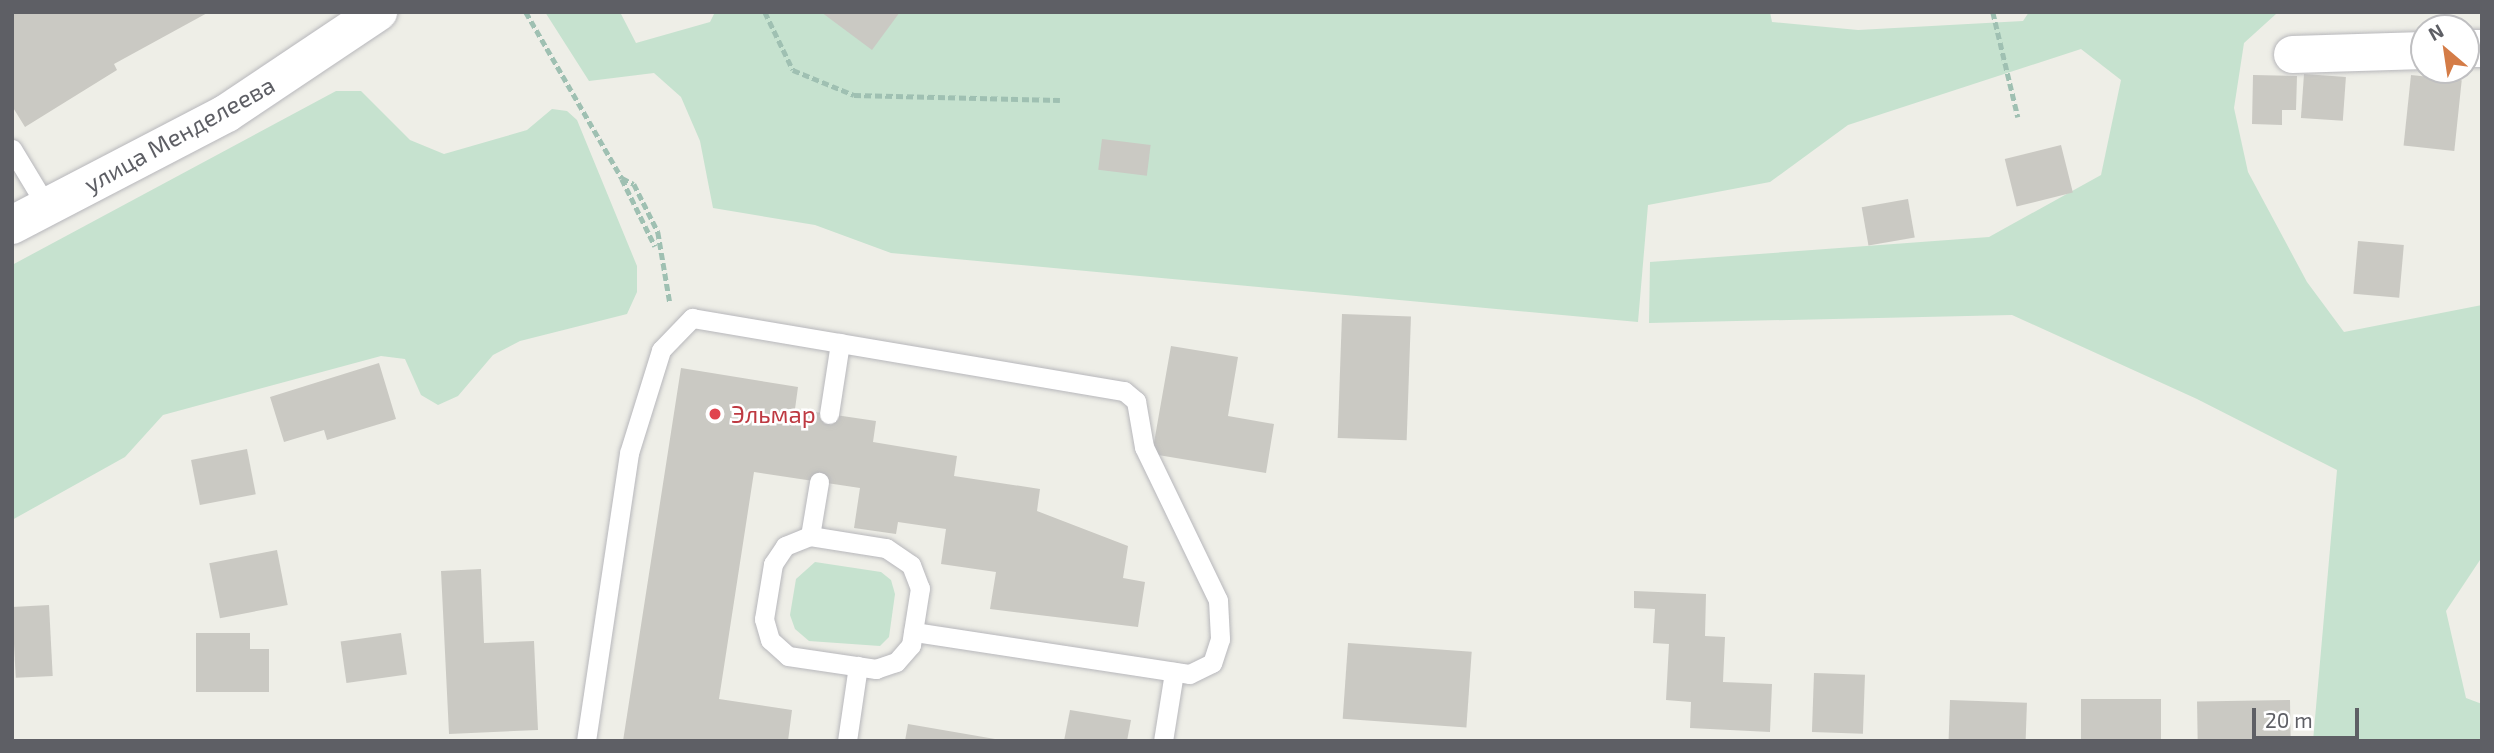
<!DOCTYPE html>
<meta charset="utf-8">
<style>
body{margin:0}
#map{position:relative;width:2494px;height:753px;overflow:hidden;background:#eeeee7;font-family:"Exo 2",sans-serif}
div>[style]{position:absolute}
.green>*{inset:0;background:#c6e2cf}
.building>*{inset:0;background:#cac9c3;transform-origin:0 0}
.path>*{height:4.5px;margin-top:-2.25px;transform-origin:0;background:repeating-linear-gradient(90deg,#9fc0b2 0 7px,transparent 0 10.5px)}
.roads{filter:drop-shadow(0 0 2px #b7b7bb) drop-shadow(0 0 2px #b7b7bb)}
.service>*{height:19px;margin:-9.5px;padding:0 9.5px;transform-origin:9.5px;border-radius:9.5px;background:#fff}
.minor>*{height:37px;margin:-18.5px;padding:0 18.5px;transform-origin:18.5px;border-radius:18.5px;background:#fff}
.secondary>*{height:38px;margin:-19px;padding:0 19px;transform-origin:19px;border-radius:19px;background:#fff}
.dots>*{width:19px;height:19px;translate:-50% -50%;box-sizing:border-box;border:4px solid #fff;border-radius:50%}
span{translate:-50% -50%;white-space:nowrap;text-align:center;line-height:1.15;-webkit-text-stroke:5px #fff;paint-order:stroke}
.street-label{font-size:24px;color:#5e5f65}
.health-label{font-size:24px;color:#be3a42}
.left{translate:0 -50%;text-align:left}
.frame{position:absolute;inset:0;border:14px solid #5e5f65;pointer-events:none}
.north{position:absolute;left:2410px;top:14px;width:70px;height:70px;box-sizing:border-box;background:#fff;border:2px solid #bfbfc1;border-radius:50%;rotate:331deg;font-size:19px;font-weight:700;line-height:28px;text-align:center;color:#5e5f65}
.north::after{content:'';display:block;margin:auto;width:24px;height:32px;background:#d47c47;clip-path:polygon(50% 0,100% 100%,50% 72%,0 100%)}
.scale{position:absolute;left:2252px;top:708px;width:107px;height:32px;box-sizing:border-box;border:4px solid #5e5f65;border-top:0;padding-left:9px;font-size:21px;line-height:24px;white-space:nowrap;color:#5e5f65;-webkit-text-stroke:5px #fff;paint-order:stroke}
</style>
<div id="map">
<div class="green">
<i style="clip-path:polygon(545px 12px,620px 12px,636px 43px,710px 22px,715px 12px,1770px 12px,1772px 22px,1858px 30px,2023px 21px,2029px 12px,2316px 12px,2276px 14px,2244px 43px,2234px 108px,2248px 172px,2307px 282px,2344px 332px,2482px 305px,2482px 557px,2446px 611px,2466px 698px,2482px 704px,2482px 741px,2313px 741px,2337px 470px,2197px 399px,2012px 315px,1649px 323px,1650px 262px,1989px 237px,2101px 175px,2121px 80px,2081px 49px,1848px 125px,1770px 182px,1648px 205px,1638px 322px,891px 253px,815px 225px,713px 208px,700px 141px,681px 97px,654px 73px,589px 81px)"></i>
<i style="clip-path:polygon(336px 91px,361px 91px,410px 140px,444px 154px,527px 130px,552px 109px,567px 111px,577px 120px,637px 266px,637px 292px,627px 314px,520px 341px,493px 355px,458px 396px,438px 405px,421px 395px,405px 359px,381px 356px,163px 415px,125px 457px,12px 520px,12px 265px)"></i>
<i style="clip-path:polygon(815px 562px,881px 572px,891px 580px,895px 594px,889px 637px,880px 646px,809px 641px,795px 629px,790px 615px,796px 579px)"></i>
</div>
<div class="building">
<i style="clip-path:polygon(12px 12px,209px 12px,114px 64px,117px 70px,25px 127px,12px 106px)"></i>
<i style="clip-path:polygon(821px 12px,900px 12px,872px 50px)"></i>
<i style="left:2304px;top:74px;width:42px;height:44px;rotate:4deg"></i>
<i style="clip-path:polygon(2253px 75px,2297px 76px,2296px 110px,2282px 110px,2282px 125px,2252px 124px)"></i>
<i style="left:2411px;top:75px;width:51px;height:71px;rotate:6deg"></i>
<i style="left:1102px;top:139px;width:49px;height:31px;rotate:7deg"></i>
<i style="left:2061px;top:145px;width:49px;height:58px;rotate:76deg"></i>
<i style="left:1908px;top:199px;width:39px;height:47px;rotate:80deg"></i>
<i style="left:2358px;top:241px;width:46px;height:53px;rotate:5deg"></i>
<i style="left:1342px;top:314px;width:69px;height:124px;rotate:2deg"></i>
<i style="clip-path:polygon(1171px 346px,1238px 357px,1228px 416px,1274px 424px,1266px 473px,1152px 454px)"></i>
<i style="clip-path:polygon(379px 363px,396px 419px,327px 440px,324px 430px,284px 442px,270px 397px)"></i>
<i style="clip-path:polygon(681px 368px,798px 387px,795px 409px,876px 421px,873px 442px,957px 456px,954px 476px,1040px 489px,1037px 511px,1128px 546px,1123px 578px,1145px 582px,1138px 627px,990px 609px,996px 572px,941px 564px,946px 529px,898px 522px,896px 534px,854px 528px,860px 488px,754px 472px,719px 699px,792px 710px,788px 741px,623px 741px)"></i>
<i style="left:247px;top:449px;width:46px;height:57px;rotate:79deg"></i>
<i style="left:277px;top:550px;width:56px;height:69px;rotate:79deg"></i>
<i style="clip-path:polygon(481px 569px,484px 643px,534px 641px,538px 730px,449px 734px,441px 571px)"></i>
<i style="clip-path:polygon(1634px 591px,1706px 594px,1705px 636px,1725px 637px,1723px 682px,1772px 684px,1770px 732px,1690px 728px,1691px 702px,1666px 700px,1669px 644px,1653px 643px,1655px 609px,1634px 608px)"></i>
<i style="left:49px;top:605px;width:71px;height:37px;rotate:87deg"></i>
<i style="clip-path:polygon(196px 633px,250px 633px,250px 649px,269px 649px,269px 692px,196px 692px)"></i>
<i style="left:401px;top:633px;width:42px;height:61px;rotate:82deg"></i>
<i style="left:1348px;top:643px;width:124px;height:76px;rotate:4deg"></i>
<i style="left:1814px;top:673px;width:51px;height:59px;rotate:2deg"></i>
<i style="left:2081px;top:699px;width:80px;height:42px"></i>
<i style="left:1950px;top:700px;width:77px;height:41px;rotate:2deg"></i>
<i style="left:2290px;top:700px;width:41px;height:93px;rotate:89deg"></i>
<i style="clip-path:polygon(1070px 710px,1131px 720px,1127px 741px,1064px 741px)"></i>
<i style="clip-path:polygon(908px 724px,995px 739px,995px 741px,905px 741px)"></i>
</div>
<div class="path">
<i style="left:526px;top:12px;width:192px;rotate:60deg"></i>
<i style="left:622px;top:178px;width:13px;rotate:27deg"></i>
<i style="left:634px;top:184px;width:54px;rotate:63.4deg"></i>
<i style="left:658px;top:232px;width:72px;rotate:80.4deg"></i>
<i style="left:765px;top:12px;width:64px;rotate:64.2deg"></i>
<i style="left:793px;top:70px;width:66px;rotate:22.3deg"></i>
<i style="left:854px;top:95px;width:206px;rotate:1.4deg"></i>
<i style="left:1993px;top:12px;width:108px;rotate:76.6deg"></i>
<i style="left:622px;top:179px;width:75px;rotate:63.8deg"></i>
</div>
<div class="roads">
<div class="service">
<i style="left:12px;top:149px;width:68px;rotate:58.9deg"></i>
<i style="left:829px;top:414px;width:72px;rotate:-81.2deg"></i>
<i style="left:810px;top:536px;width:77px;rotate:9deg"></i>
<i style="left:886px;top:548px;width:30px;rotate:34deg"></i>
<i style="left:911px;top:565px;width:25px;rotate:69deg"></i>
<i style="left:920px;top:588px;width:58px;rotate:99deg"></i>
<i style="left:911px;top:645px;width:23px;rotate:131deg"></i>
<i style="left:896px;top:662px;width:21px;rotate:161deg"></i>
<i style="left:876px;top:669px;width:89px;rotate:-171.6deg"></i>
<i style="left:788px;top:656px;width:24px;rotate:-138deg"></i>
<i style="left:770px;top:640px;width:22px;rotate:-106deg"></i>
<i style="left:764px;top:619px;width:56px;rotate:-80.7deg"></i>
<i style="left:773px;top:564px;width:22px;rotate:-56deg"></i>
<i style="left:785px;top:546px;width:27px;rotate:-22deg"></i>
<i style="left:810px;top:536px;width:55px;rotate:-80.5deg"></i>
<i style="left:586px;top:741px;width:291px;rotate:-81.5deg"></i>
<i style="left:629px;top:453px;width:108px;rotate:-72.7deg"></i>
<i style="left:661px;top:350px;width:45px;rotate:-45.9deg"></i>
<i style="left:692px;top:318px;width:438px;rotate:9.6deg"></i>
<i style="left:1124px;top:391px;width:16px;rotate:40deg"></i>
<i style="left:1136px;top:401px;width:47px;rotate:80.1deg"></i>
<i style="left:1144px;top:447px;width:170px;rotate:64.2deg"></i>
<i style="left:1218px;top:600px;width:39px;rotate:87deg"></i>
<i style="left:1220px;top:639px;width:25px;rotate:108deg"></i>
<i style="left:1212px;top:663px;width:25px;rotate:154deg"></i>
<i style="left:1189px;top:674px;width:279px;rotate:-171.3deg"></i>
<i style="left:847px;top:741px;width:76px;rotate:-81.7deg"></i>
<i style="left:1163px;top:741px;width:70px;rotate:-80.9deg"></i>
</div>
<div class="minor">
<i style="left:2466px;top:48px;width:16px"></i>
<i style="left:2292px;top:54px;width:132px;rotate:-1.7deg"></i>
</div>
<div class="secondary">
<i style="left:12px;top:225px;width:242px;rotate:-27.5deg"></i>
<i style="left:227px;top:113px;width:182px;rotate:-33.8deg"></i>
</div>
</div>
<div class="dots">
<i style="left:715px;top:414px;background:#e0444e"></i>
</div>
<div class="street-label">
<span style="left:179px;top:134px;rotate:-29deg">улица Менделеева</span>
</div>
<div class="health-label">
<span class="left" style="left:731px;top:414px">Эльмар</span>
</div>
<div class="frame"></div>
<div class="north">N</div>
<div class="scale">20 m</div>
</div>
